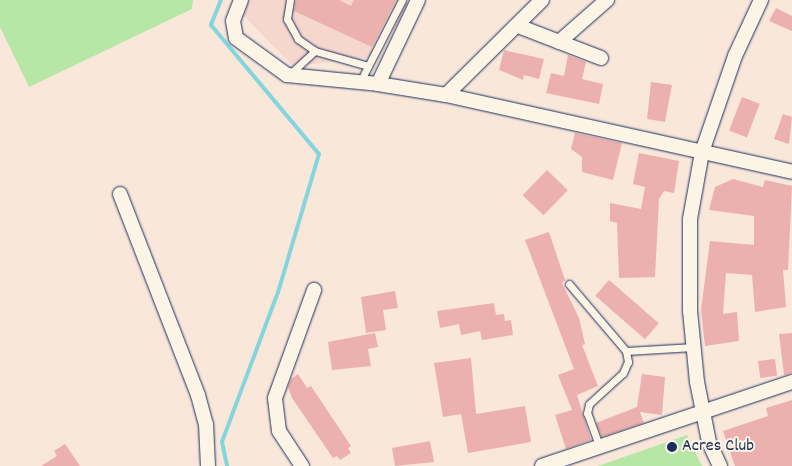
<!DOCTYPE html>
<style>
body{margin:0}
#map{position:relative;width:792px;height:466px;overflow:hidden;background:#f9e7da;font-family:Dekko,sans-serif}
div>[style]{position:absolute}
.built>*{inset:0;background:#f5d7cd}
.green>*{inset:0;background:#b7e7a6}
.stream>*{height:4px;margin:-2px;padding:0 2px;transform-origin:2px;border-radius:2px;background:#84d5dd}
.building>*{inset:0;background:#ecb1ae;transform-origin:0 0}
.roads{filter:drop-shadow(0 0 1px #1b2f5e) drop-shadow(0 0 1px #1b2f5e)}
.lane>*{height:7px;margin:-3.5px;padding:0 3.5px;transform-origin:3.5px;border-radius:3.5px;background:#fcf5e5}
.street>*{height:14px;margin:-7px;padding:0 7px;transform-origin:7px;border-radius:7px;background:#fcf5e5}
.dots>*{width:14px;height:14px;translate:-50% -50%;box-sizing:border-box;border:2px solid #fcf5e5;border-radius:50%}
span{translate:-50% -50%;white-space:nowrap;text-align:center;line-height:1.15;-webkit-text-stroke:4px #fcf5e5;paint-order:stroke}
.poi-label{font-size:18px;color:#1b2f5e}
.left{translate:0 -50%;text-align:left}
</style>
<div id="map">
<div class="built">
<i style="clip-path:polygon(247px 0,403px 0,377px 57px,293px 66px,241px 13px)"></i>
</div>
<div class="green">
<i style="clip-path:polygon(0 0,193px 0,192px 9px,29px 87px,0 27px)"></i>
<i style="clip-path:polygon(687px 435px,702px 466px,598px 466px)"></i>
</div>
<div class="stream">
<i style="left:221px;top:0;width:27px;rotate:112deg"></i>
<i style="left:211px;top:25px;width:168px;rotate:50.1deg"></i>
<i style="left:319px;top:154px;width:144px;rotate:106.5deg"></i>
<i style="left:278px;top:292px;width:160px;rotate:110.5deg"></i>
<i style="left:222px;top:442px;width:25px;rotate:78deg"></i>
</div>
<div class="building">
<i style="clip-path:polygon(296px 0,339px 0,351px 6px,354px 0,396px 0,372px 47px,294px 11px)"></i>
<i style="clip-path:polygon(776px 8px,792px 16px,792px 31px,769px 21px)"></i>
<i style="clip-path:polygon(504px 50px,544px 59px,539px 79px,524px 75px,523px 80px,499px 70px)"></i>
<i style="clip-path:polygon(568px 55px,586px 62px,582px 79px,603px 84px,599px 104px,546px 93px,551px 73px,564px 76px)"></i>
<i style="clip-path:polygon(651px 82px,672px 85px,665px 122px,647px 119px)"></i>
<i style="left:742px;top:97px;width:19px;height:36px;rotate:21deg"></i>
<i style="clip-path:polygon(783px 114px,792px 117px,789px 144px,774px 139px)"></i>
<i style="clip-path:polygon(575px 133px,622px 143px,613px 180px,582px 172px,582px 157px,571px 149px)"></i>
<i style="clip-path:polygon(639px 153px,679px 161px,674px 193px,664px 191px,659px 199px,655px 277px,619px 278px,617px 223px,610px 221px,610px 203px,641px 209px,645px 187px,633px 184px)"></i>
<i style="left:547px;top:170px;width:29px;height:35px;rotate:44deg"></i>
<i style="clip-path:polygon(733px 179px,763px 187px,765px 180px,792px 186px,788px 270px,783px 270px,786px 307px,755px 312px,752px 275px,726px 273px,723px 314px,737px 312px,739px 341px,705px 346px,701px 310px,710px 241px,754px 245px,754px 216px,709px 210px,715px 187px)"></i>
<i style="clip-path:polygon(549px 232px,565px 280px,562px 283px,579px 318px,585px 344px,582px 345px,598px 386px,577px 395px,591px 440px,566px 449px,555px 415px,572px 410px,558px 375px,574px 369px,525px 240px)"></i>
<i style="left:609px;top:280px;width:66px;height:21px;rotate:41deg"></i>
<i style="clip-path:polygon(395px 291px,398px 308px,383px 310px,386px 330px,366px 333px,361px 297px)"></i>
<i style="clip-path:polygon(494px 303px,496px 315px,504px 314px,505px 321px,511px 320px,513px 335px,482px 340px,480px 331px,461px 335px,459px 324px,440px 328px,437px 311px)"></i>
<i style="clip-path:polygon(375px 333px,378px 347px,368px 349px,371px 366px,332px 370px,328px 342px)"></i>
<i style="clip-path:polygon(792px 333px,792px 373px,784px 375px,779px 334px)"></i>
<i style="clip-path:polygon(471px 358px,476px 414px,525px 406px,531px 442px,468px 453px,461px 414px,443px 417px,434px 363px)"></i>
<i style="left:775px;top:359px;width:17px;height:17px;rotate:83deg"></i>
<i style="clip-path:polygon(298px 374px,307px 388px,311px 386px,351px 446px,348px 448px,351px 453px,340px 460px,337px 456px,333px 458px,292px 398px,288px 387px,291px 379px)"></i>
<i style="clip-path:polygon(642px 374px,665px 377px,662px 415px,640px 412px,644px 423px,602px 437px,596px 423px,637px 407px)"></i>
<i style="clip-path:polygon(792px 400px,792px 466px,735px 466px,723px 431px,768px 416px,766px 408px)"></i>
<i style="clip-path:polygon(430px 441px,434px 462px,395px 466px,392px 448px)"></i>
<i style="clip-path:polygon(65px 444px,80px 466px,41px 466px,57px 456px,54px 451px)"></i>
</div>
<div class="roads">
<div class="lane">
<i style="left:290px;top:0;width:19px;rotate:99deg"></i>
<i style="left:287px;top:19px;width:23px;rotate:61deg"></i>
<i style="left:298px;top:39px;width:21px;rotate:35deg"></i>
<i style="left:315px;top:51px;width:55px;rotate:15.8deg"></i>
<i style="left:290px;top:74px;width:34px;rotate:-43deg"></i>
<i style="left:360px;top:82px;width:92px;rotate:-62.9deg"></i>
<i style="left:569px;top:284px;width:88px;rotate:49.6deg"></i>
<i style="left:626px;top:351px;width:68px;rotate:-3.4deg"></i>
<i style="left:600px;top:448px;width:37px;rotate:-110deg"></i>
<i style="left:587px;top:413px;width:9px;rotate:-77deg"></i>
<i style="left:589px;top:404px;width:46px;rotate:-42.4deg"></i>
<i style="left:623px;top:373px;width:12px;rotate:-66deg"></i>
<i style="left:628px;top:362px;width:11px;rotate:-100deg"></i>
</div>
<div class="street">
<i style="left:241px;top:0;width:22px;rotate:111deg"></i>
<i style="left:233px;top:21px;width:17px;rotate:80deg"></i>
<i style="left:236px;top:38px;width:63px;rotate:36deg"></i>
<i style="left:287px;top:75px;width:91px;rotate:5.6deg"></i>
<i style="left:378px;top:84px;width:69px;rotate:9.2deg"></i>
<i style="left:446px;top:95px;width:354px;rotate:12.5deg"></i>
<i style="left:518px;top:26px;width:89px;rotate:21.1deg"></i>
<i style="left:559px;top:42px;width:64px;rotate:-41.2deg"></i>
<i style="left:378px;top:84px;width:93px;rotate:-64.5deg"></i>
<i style="left:446px;top:95px;width:135px;rotate:-44.7deg"></i>
<i style="left:120px;top:194px;width:216px;rotate:68.8deg"></i>
<i style="left:198px;top:395px;width:30px;rotate:75deg"></i>
<i style="left:206px;top:424px;width:42px;rotate:87.3deg"></i>
<i style="left:302px;top:466px;width:42px;rotate:-123.3deg"></i>
<i style="left:279px;top:431px;width:33px;rotate:-97deg"></i>
<i style="left:275px;top:398px;width:115px;rotate:-70.1deg"></i>
<i style="left:542px;top:466px;width:264px;rotate:-18.6deg"></i>
<i style="left:720px;top:466px;width:26px;rotate:-115deg"></i>
<i style="left:709px;top:442px;width:61px;rotate:-101.3deg"></i>
<i style="left:697px;top:382px;width:71px;rotate:-95.6deg"></i>
<i style="left:690px;top:311px;width:92px;rotate:-90deg"></i>
<i style="left:690px;top:219px;width:68px;rotate:-79.8deg"></i>
<i style="left:702px;top:152px;width:102px;rotate:-71deg"></i>
<i style="left:735px;top:56px;width:62px;rotate:-65.1deg"></i>
</div>
</div>
<div class="dots">
<i style="left:672px;top:447px;background:#1b2f5e"></i>
</div>
<div class="poi-label">
<span class="left" style="left:682px;top:447px">Acres Club</span>
</div>
</div>
